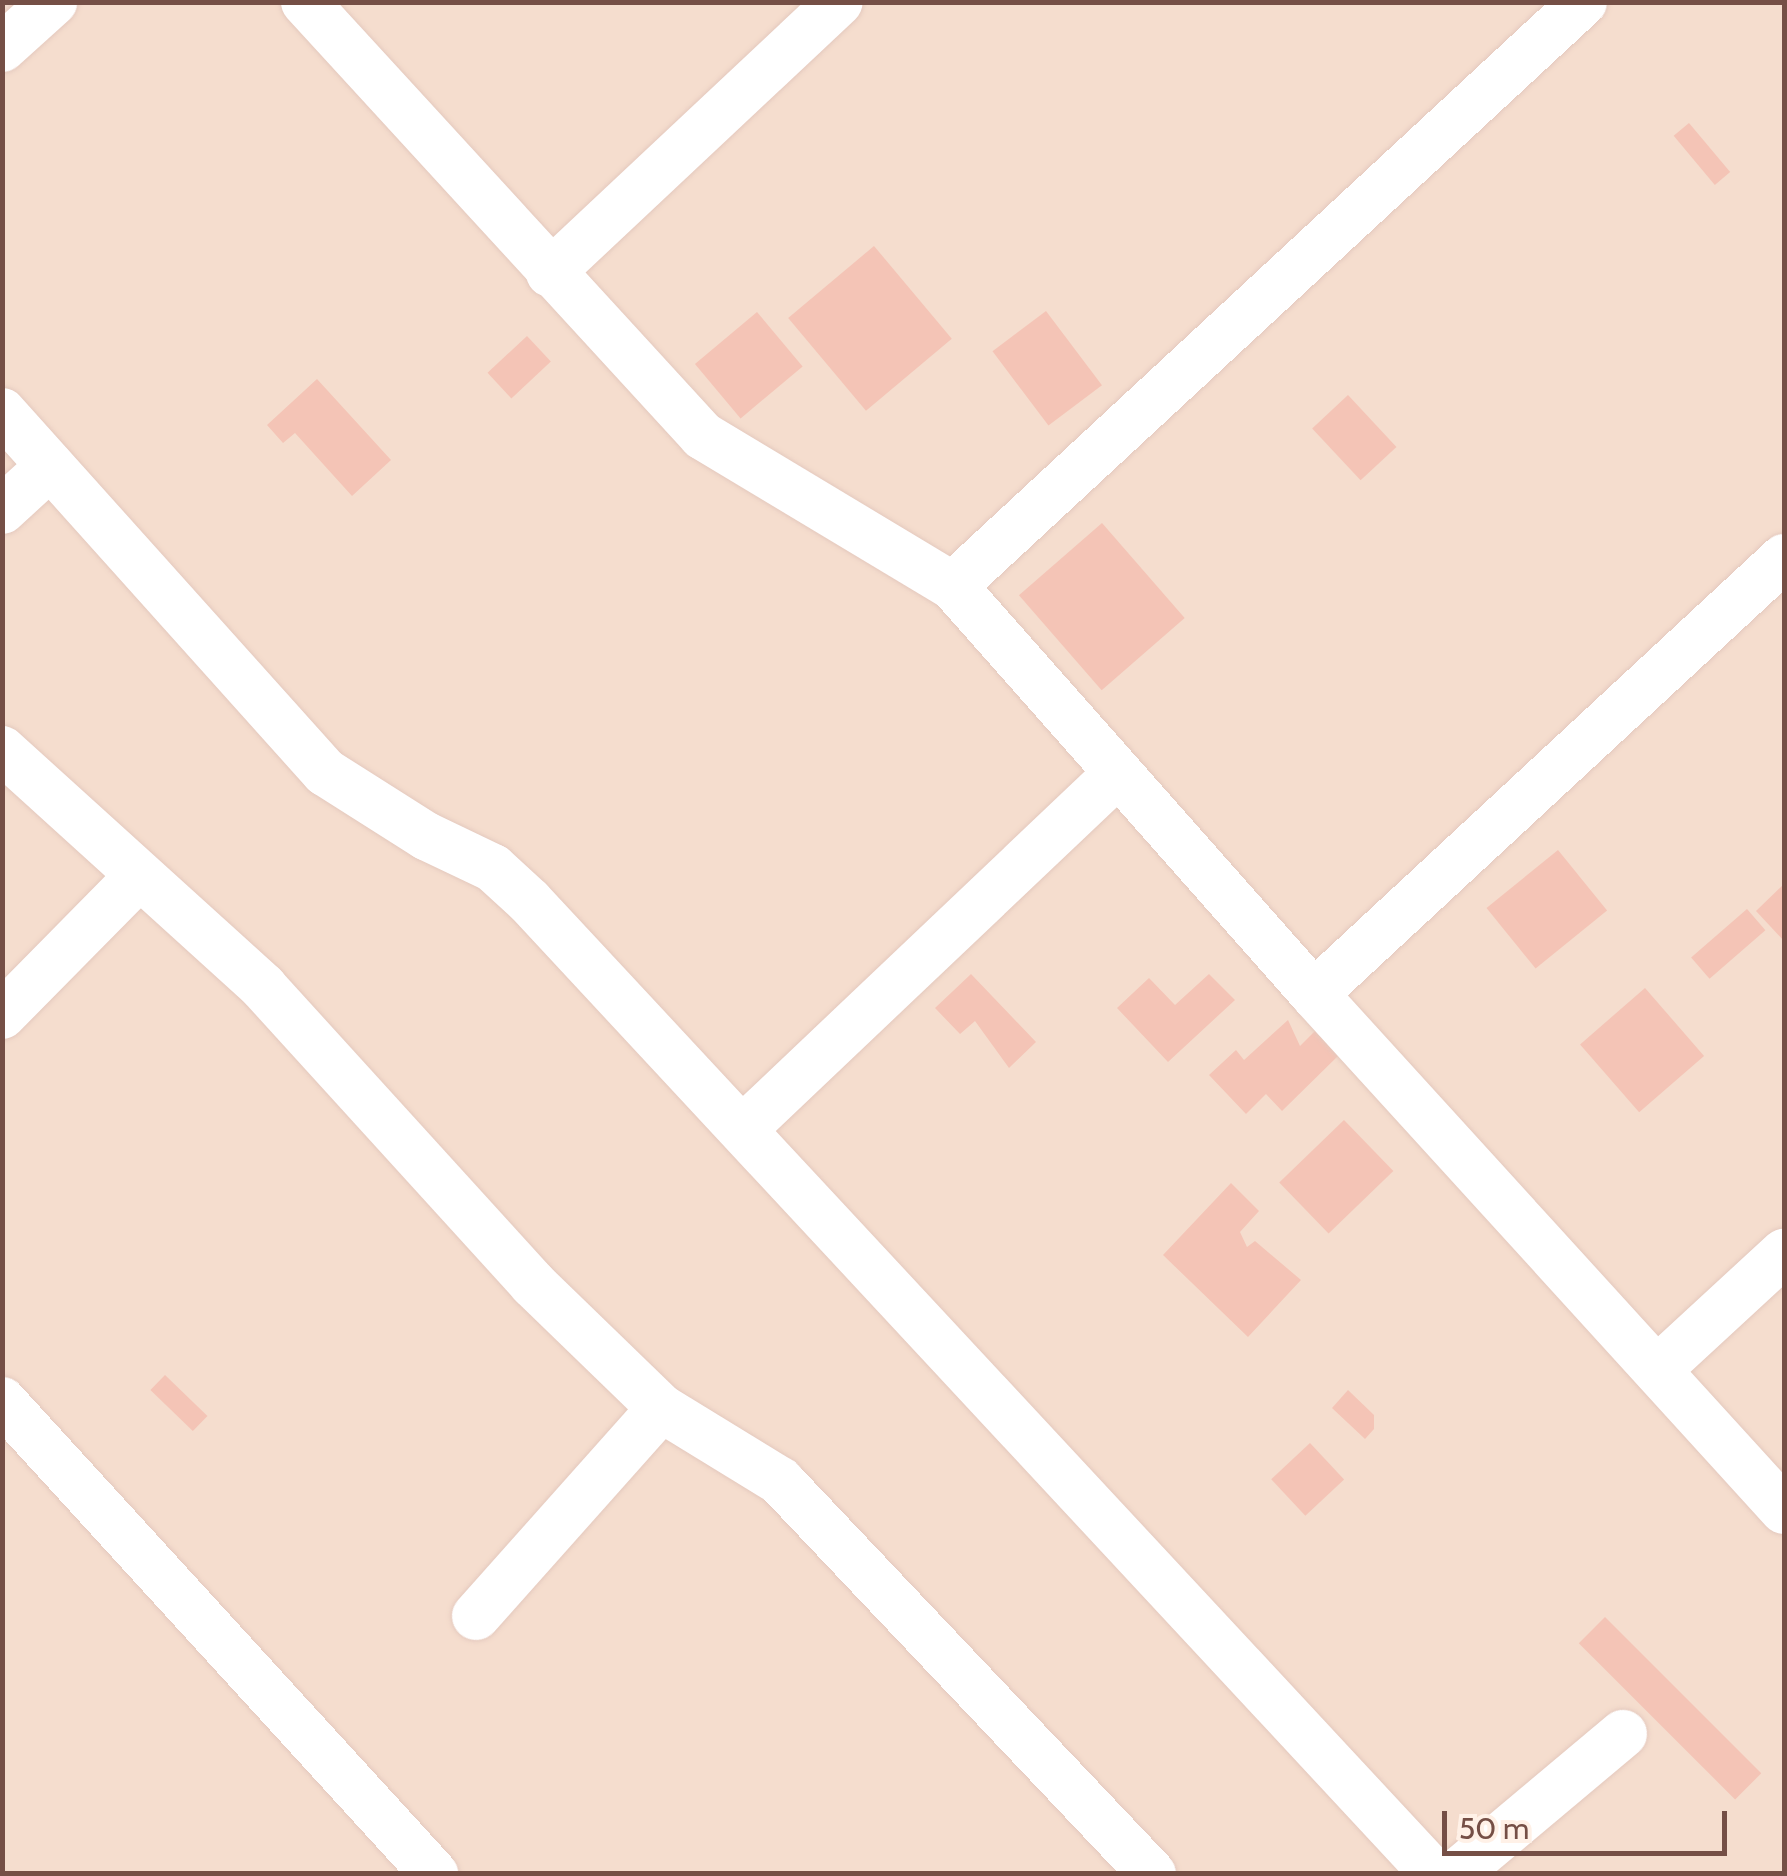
<!DOCTYPE html>
<style>
body{margin:0}
#map{position:relative;width:1787px;height:1876px;overflow:hidden;background:#fdeddf;font-family:Cabin,sans-serif}
div>[style]{position:absolute}
.residential>*{inset:0;background:#f5ddce;transform-origin:0 0}
.building>*{inset:0;background:#f4c4b6;transform-origin:0 0}
.roads{filter:drop-shadow(0 0 2px #e4c9be) drop-shadow(0 0 2px #e4c9be)}
.minor>*{height:48px;margin:-24px;padding:0 24px;transform-origin:24px;border-radius:24px;background:#fff}
span{translate:-50% -50%;white-space:nowrap;text-align:center;line-height:1.15;-webkit-text-stroke:8px #fff1e7;paint-order:stroke}
.frame{position:absolute;inset:0;border:5px solid #754f46;pointer-events:none}
.scale{position:absolute;left:1442px;top:1811px;width:285px;height:45px;box-sizing:border-box;border:5px solid #754f46;border-top:0;padding-left:12px;font-size:30px;line-height:35px;white-space:nowrap;color:#754f46;-webkit-text-stroke:8px #fff1e7;paint-order:stroke}
</style>
<div id="map">
<div class="residential">
<i style="left:3px;top:3px;width:1781px;height:1870px"></i>
</div>
<div class="building">
<i style="left:1689px;top:123px;width:64px;height:20px;rotate:50deg"></i>
<i style="left:874px;top:246px;width:121px;height:112px;rotate:50deg"></i>
<i style="left:1046px;top:311px;width:93px;height:67px;rotate:53deg"></i>
<i style="left:757px;top:312px;width:71px;height:81px;rotate:50deg"></i>
<i style="left:527px;top:336px;width:35px;height:54px;rotate:47deg"></i>
<i style="clip-path:polygon(317px 379px,391px 460px,352px 496px,295px 433px,283px 443px,267px 425px)"></i>
<i style="left:1348px;top:395px;width:71px;height:49px;rotate:47deg"></i>
<i style="left:1102px;top:523px;width:126px;height:110px;rotate:49deg"></i>
<i style="left:1558px;top:850px;width:78px;height:92px;rotate:51deg"></i>
<i style="clip-path:polygon(1784px 884px,1784px 941px,1756px 911px)"></i>
<i style="left:1747px;top:909px;width:28px;height:74px;rotate:49deg"></i>
<i style="clip-path:polygon(971px 974px,1036px 1042px,1009px 1068px,975px 1021px,960px 1034px,935px 1008px)"></i>
<i style="clip-path:polygon(1209px 974px,1235px 1000px,1168px 1062px,1117px 1008px,1149px 978px,1175px 1005px)"></i>
<i style="left:1645px;top:988px;width:90px;height:86px;rotate:49deg"></i>
<i style="clip-path:polygon(1288px 1020px,1300px 1046px,1316px 1030px,1340px 1054px,1282px 1111px,1266px 1094px,1246px 1114px,1209px 1075px,1236px 1050px,1244px 1060px)"></i>
<i style="left:1344px;top:1120px;width:71px;height:90px;rotate:46deg"></i>
<i style="clip-path:polygon(1231px 1183px,1259px 1211px,1240px 1232px,1247px 1247px,1255px 1241px,1301px 1280px,1248px 1337px,1163px 1255px)"></i>
<i style="left:165px;top:1375px;width:59px;height:21px;rotate:44deg"></i>
<i style="clip-path:polygon(1348px 1390px,1374px 1415px,1374px 1429px,1365px 1439px,1332px 1408px)"></i>
<i style="left:1310px;top:1443px;width:50px;height:53px;rotate:47deg"></i>
<i style="left:1605px;top:1617px;width:221px;height:37px;rotate:45deg"></i>
</div>
<div class="roads">
<div class="minor">
<i style="left:305px;top:2px;width:589px;rotate:47.48deg"></i>
<i style="left:703px;top:436px;width:292px;rotate:31deg"></i>
<i style="left:953px;top:586px;width:545px;rotate:48.5deg"></i>
<i style="left:1314px;top:994px;width:698px;rotate:47.67deg"></i>
<i style="left:2px;top:48px;width:69px;rotate:-42deg"></i>
<i style="left:550px;top:273px;width:396px;rotate:-43.2deg"></i>
<i style="left:2px;top:412px;width:484px;rotate:48.1deg"></i>
<i style="left:325px;top:772px;width:120px;rotate:32.4deg"></i>
<i style="left:426px;top:836px;width:74px;rotate:25.5deg"></i>
<i style="left:493px;top:868px;width:49px;rotate:42.5deg"></i>
<i style="left:529px;top:901px;width:1329px;rotate:47.07deg"></i>
<i style="left:2px;top:510px;width:65px;rotate:-42.5deg"></i>
<i style="left:953px;top:586px;width:859px;rotate:-42.83deg"></i>
<i style="left:2px;top:750px;width:353px;rotate:42.2deg"></i>
<i style="left:263px;top:987px;width:401px;rotate:47.7deg"></i>
<i style="left:533px;top:1284px;width:178px;rotate:44.1deg"></i>
<i style="left:661px;top:1408px;width:140px;rotate:31.5deg"></i>
<i style="left:780px;top:1481px;width:541px;rotate:46.57deg"></i>
<i style="left:1314px;top:994px;width:641px;rotate:-42.85deg"></i>
<i style="left:2px;top:1015px;width:195px;rotate:-45.4deg"></i>
<i style="left:743px;top:1129px;width:516px;rotate:-43.51deg"></i>
<i style="left:1657px;top:1370px;width:173px;rotate:-42.7deg"></i>
<i style="left:2px;top:1401px;width:641px;rotate:47.59deg"></i>
<i style="left:476px;top:1616px;width:278px;rotate:-48.3deg"></i>
<i style="left:1456px;top:1874px;width:218px;rotate:-40deg"></i>
</div>
</div>
<div class="frame"></div>
<div class="scale">50 m</div>
</div>
